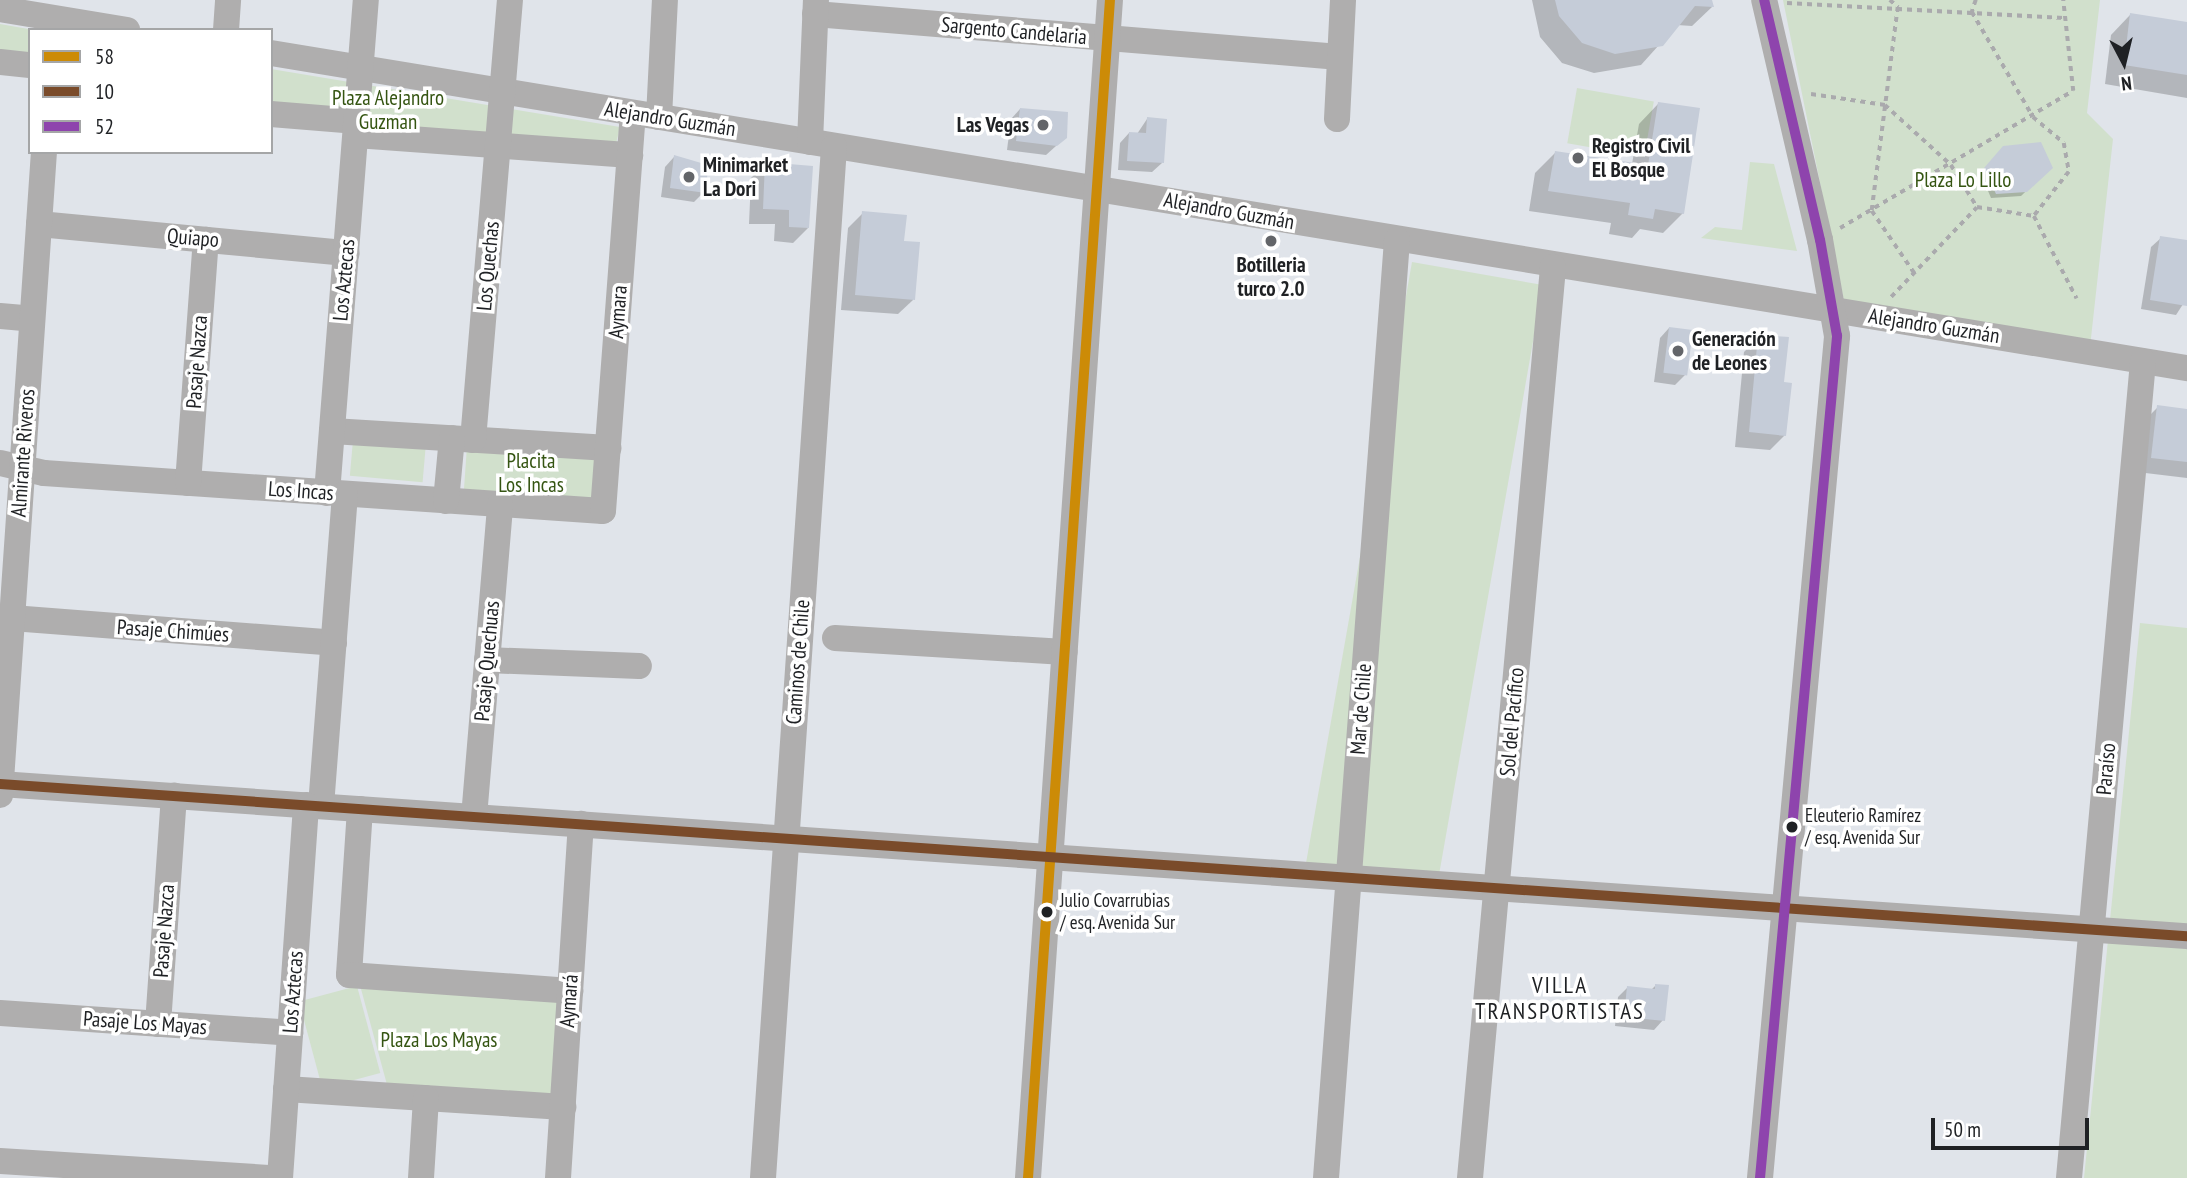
<!DOCTYPE html>
<meta charset="utf-8">
<style>
body{margin:0}
#map{position:relative;width:2187px;height:1178px;overflow:hidden;background:#e0e4ea;font-family:"PT Sans Narrow",sans-serif}
div>[style]{position:absolute}
.green>*{inset:0;background:#d1e0cc;transform-origin:0 0}
.shadow>*{inset:0;background:#0003}
.building>*{inset:0;background:#c5ccd8;transform-origin:0 0}
.path>*{height:3.5px;margin-top:-1.75px;transform-origin:0;background:repeating-linear-gradient(90deg,#aaaaad 0 5px,transparent 0 10px)}
.minor>*{height:26px;margin:-13px;padding:0 13px;transform-origin:13px;border-radius:13px;background:#afaeae}
.bus-1>*{height:10px;margin:-5px;padding:0 5px;transform-origin:5px;border-radius:5px;background:#cc8b07}
.bus-2>*{height:10px;margin:-5px;padding:0 5px;transform-origin:5px;border-radius:5px;background:#7a4b2a}
.bus-3>*{height:10px;margin:-5px;padding:0 5px;transform-origin:5px;border-radius:5px;background:#8e44ad}
.dots>*{width:19px;height:19px;translate:-50% -50%;box-sizing:border-box;border:4px solid #fff;border-radius:50%}
span{translate:-50% -50%;white-space:nowrap;text-align:center;line-height:1.15;-webkit-text-stroke:7px #fff;paint-order:stroke}
.bus-label{font-size:19px;color:#1f2124}
.left{translate:0 -50%;text-align:left}
.street-label{font-size:21px;color:#1f2124}
.park-label{font-size:21px;color:#355512}
.poi-label{font-size:21px;color:#1f2124;font-weight:700}
.right{translate:-100% -50%;text-align:right}
.neighbourhood-label{font-size:23px;color:#1f2124;letter-spacing:2px}
.legend{position:absolute;left:28px;top:28px;width:245px;height:126px;box-sizing:border-box;background:#fff;border:2px solid #a5a6a7;margin:0;padding:9px 12px;list-style:none;font-size:21px;color:#1f2124}
.legend li{display:flex;align-items:center;gap:14px;height:35px}
.legend b{width:35px;border:2px solid #a5a6a7}
.north{position:absolute;left:2089px;top:28px;width:70px;height:70px;-webkit-text-stroke:5px #fff;paint-order:stroke;rotate:173deg;font-size:19px;font-weight:700;line-height:28px;text-align:center;color:#1f2124}
.north::after{content:'';display:block;margin:auto;width:24px;height:32px;background:#1f2124;clip-path:polygon(50% 0,100% 100%,50% 72%,0 100%)}
.scale{position:absolute;left:1931px;top:1118px;width:158px;height:32px;box-sizing:border-box;border:4px solid #1f2124;border-top:0;padding-left:9px;font-size:21px;line-height:24px;white-space:nowrap;color:#1f2124;-webkit-text-stroke:5px #fff;paint-order:stroke}
</style>
<div id="map">
<div class="green">
<i style="clip-path:polygon(1783px 0,2100px 0,2087px 113px,2113px 139px,2090px 347px,1844px 301px)"></i>
<i style="clip-path:polygon(0 24px,34px 30px,30px 30px,30px 61px,0 57px)"></i>
<i style="clip-path:polygon(271px 69px,620px 127px,615px 148px,364px 130px,271px 108px)"></i>
<i style="left:1577px;top:88px;width:78px;height:56px;rotate:10deg"></i>
<i style="clip-path:polygon(1750px 162px,1774px 164px,1797px 251px,1701px 238px,1715px 227px,1742px 230px)"></i>
<i style="left:1412px;top:262px;width:133px;height:615px;rotate:10deg"></i>
<i style="left:353px;top:440px;width:73px;height:36px;rotate:5deg"></i>
<i style="left:467px;top:446px;width:131px;height:46px;rotate:4deg"></i>
<i style="clip-path:polygon(2140px 623px,2187px 628px,2187px 1178px,2084px 1178px)"></i>
<i style="clip-path:polygon(358px 978px,566px 994px,559px 1103px,389px 1092px)"></i>
<i style="left:357px;top:986px;width:90px;height:60px;rotate:75deg"></i>
</div>
<div class="shadow">
<i style="clip-path:polygon(1532px 0,1710px 0,1712px 7px,1692px 26px,1677px 25px,1641px 65px,1594px 73px,1562px 63px,1540px 37px)"></i>
<i style="clip-path:polygon(2130px 15px,2187px 24px,2187px 98px,2105px 84px,2111px 35px)"></i>
<i style="clip-path:polygon(1658px 104px,1683px 213px,1663px 233px,1640px 229px,1632px 238px,1609px 234px,1611px 223px,1529px 211px,1535px 173px,1555px 153px,1632px 164px,1639px 124px)"></i>
<i style="clip-path:polygon(1020px 109px,1066px 137px,1046px 155px,1007px 150px,1011px 119px)"></i>
<i style="clip-path:polygon(1147px 119px,1162px 163px,1152px 172px,1118px 170px,1120px 143px,1129px 133px,1137px 134px)"></i>
<i style="clip-path:polygon(1999px 152px,2051px 167px,2021px 196px,1991px 198px,1981px 174px)"></i>
<i style="clip-path:polygon(674px 157px,704px 192px,694px 202px,661px 197px,665px 167px)"></i>
<i style="clip-path:polygon(766px 163px,808px 228px,793px 243px,774px 241px,775px 224px,749px 224px,751px 178px)"></i>
<i style="clip-path:polygon(863px 213px,902px 242px,913px 300px,898px 314px,841px 310px,848px 228px)"></i>
<i style="clip-path:polygon(2161px 238px,2187px 242px,2187px 298px,2176px 315px,2141px 309px,2151px 247px)"></i>
<i style="clip-path:polygon(1669px 328px,1685px 375px,1675px 385px,1654px 382px,1660px 338px)"></i>
<i style="clip-path:polygon(1759px 337px,1782px 383px,1785px 435px,1770px 450px,1735px 447px,1744px 352px)"></i>
<i style="clip-path:polygon(2158px 407px,2187px 431px,2187px 478px,2137px 472px,2143px 422px)"></i>
<i style="clip-path:polygon(1656px 985px,1663px 1020px,1654px 1030px,1615px 1026px,1618px 997px,1628px 987px,1651px 990px)"></i>
</div>
<div class="building">
<i style="clip-path:polygon(1555px 0,1712px 0,1714px 7px,1695px 6px,1663px 46px,1615px 54px,1582px 43px,1559px 16px)"></i>
<i style="clip-path:polygon(2130px 13px,2187px 22px,2187px 75px,2124px 65px)"></i>
<i style="clip-path:polygon(1658px 102px,1700px 108px,1684px 214px,1655px 209px,1653px 219px,1628px 215px,1630px 203px,1548px 191px,1555px 151px,1648px 165px)"></i>
<i style="clip-path:polygon(1020px 108px,1068px 112px,1067px 138px,1057px 146px,1016px 141px)"></i>
<i style="clip-path:polygon(1147px 117px,1167px 119px,1164px 163px,1127px 161px,1129px 132px,1146px 133px)"></i>
<i style="clip-path:polygon(2041px 142px,2053px 168px,2027px 192px,1996px 194px,1984px 168px,2003px 146px)"></i>
<i style="clip-path:polygon(674px 155px,708px 165px,706px 193px,670px 188px)"></i>
<i style="clip-path:polygon(765px 162px,813px 166px,809px 228px,789px 227px,789px 210px,763px 209px)"></i>
<i style="clip-path:polygon(862px 211px,907px 215px,904px 241px,920px 242px,915px 300px,855px 295px)"></i>
<i style="clip-path:polygon(2160px 236px,2187px 240px,2187px 306px,2150px 300px)"></i>
<i style="left:1669px;top:327px;width:24px;height:46px;rotate:7deg"></i>
<i style="clip-path:polygon(1758px 335px,1789px 337px,1784px 382px,1792px 383px,1786px 436px,1749px 432px)"></i>
<i style="clip-path:polygon(2157px 405px,2187px 409px,2187px 462px,2151px 458px)"></i>
<i style="clip-path:polygon(1655px 984px,1669px 985px,1665px 1021px,1624px 1017px,1627px 986px,1655px 989px)"></i>
</div>
<div class="path">
<i style="left:1890px;top:0;width:11px;rotate:41deg"></i>
<i style="left:1898px;top:7px;width:206px;rotate:97.3deg"></i>
<i style="left:1872px;top:211px;width:76px;rotate:55.7deg"></i>
<i style="left:1976px;top:0;width:13px;rotate:108deg"></i>
<i style="left:1972px;top:12px;width:121px;rotate:59.8deg"></i>
<i style="left:2033px;top:117px;width:40px;rotate:40deg"></i>
<i style="left:2064px;top:143px;width:29px;rotate:80deg"></i>
<i style="left:2069px;top:172px;width:56px;rotate:128.5deg"></i>
<i style="left:1787px;top:3px;width:277px;rotate:3.1deg"></i>
<i style="left:1811px;top:94px;width:75px;rotate:8.5deg"></i>
<i style="left:1885px;top:105px;width:89px;rotate:42.3deg"></i>
<i style="left:1951px;top:165px;width:49px;rotate:58.2deg"></i>
<i style="left:1977px;top:207px;width:58px;rotate:9deg"></i>
<i style="left:2034px;top:216px;width:93px;rotate:62.6deg"></i>
<i style="left:1840px;top:228px;width:270px;rotate:-30.5deg"></i>
<i style="left:2073px;top:91px;width:92px;rotate:-96.3deg"></i>
<i style="left:1891px;top:297px;width:124px;rotate:-46.3deg"></i>
</div>
<div class="minor">
<i style="left:0;top:9px;width:129px;rotate:9.4deg"></i>
<i style="left:815px;top:14px;width:526px;rotate:4.69deg"></i>
<i style="left:226px;top:30px;width:30px;rotate:-86deg"></i>
<i style="left:271px;top:53px;width:1942px;rotate:9.34deg"></i>
<i style="left:0;top:62px;width:30px;rotate:6deg"></i>
<i style="left:271px;top:114px;width:86px;rotate:4.7deg"></i>
<i style="left:659px;top:117px;width:117px;rotate:-87.1deg"></i>
<i style="left:1337px;top:119px;width:119px;rotate:-87.1deg"></i>
<i style="left:356px;top:135px;width:275px;rotate:4.2deg"></i>
<i style="left:810px;top:142px;width:142px;rotate:-87.6deg"></i>
<i style="left:39px;top:224px;width:309px;rotate:5.4deg"></i>
<i style="left:0;top:316px;width:32px;rotate:5deg"></i>
<i style="left:332px;top:431px;width:277px;rotate:3.5deg"></i>
<i style="left:473px;top:440px;width:442px;rotate:-85.2deg"></i>
<i style="left:0;top:463px;width:45px;rotate:12.8deg"></i>
<i style="left:44px;top:473px;width:560px;rotate:3.89deg"></i>
<i style="left:603px;top:511px;width:399px;rotate:-85.7deg"></i>
<i style="left:188px;top:483px;width:244px;rotate:-85.8deg"></i>
<i style="left:327px;top:493px;width:495px;rotate:-85.5deg"></i>
<i style="left:446px;top:501px;width:63px;rotate:-84.6deg"></i>
<i style="left:12px;top:618px;width:323px;rotate:4.4deg"></i>
<i style="left:835px;top:638px;width:230px;rotate:3.5deg"></i>
<i style="left:487px;top:660px;width:152px;rotate:2.3deg"></i>
<i style="left:0;top:784px;width:2192px;rotate:3.98deg"></i>
<i style="left:0;top:795px;width:645px;rotate:-86.09deg"></i>
<i style="left:321px;top:806px;width:313px;rotate:-85.6deg"></i>
<i style="left:360px;top:809px;width:166px;rotate:93.8deg"></i>
<i style="left:349px;top:975px;width:222px;rotate:4.1deg"></i>
<i style="left:474px;top:817px;width:313px;rotate:-85.2deg"></i>
<i style="left:0;top:1013px;width:291px;rotate:3.9deg"></i>
<i style="left:158px;top:1024px;width:229px;rotate:-86deg"></i>
<i style="left:286px;top:1089px;width:278px;rotate:3.7deg"></i>
<i style="left:0;top:1161px;width:269px;rotate:3.6deg"></i>
<i style="left:280px;top:1178px;width:374px;rotate:-86deg"></i>
<i style="left:421px;top:1178px;width:80px;rotate:-86.4deg"></i>
<i style="left:558px;top:1178px;width:355px;rotate:-86.3deg"></i>
<i style="left:763px;top:1178px;width:1034px;rotate:-86.06deg"></i>
<i style="left:1028px;top:1178px;width:1181px;rotate:-86.02deg"></i>
<i style="left:1326px;top:1178px;width:941px;rotate:-85.67deg"></i>
<i style="left:1470px;top:1178px;width:915px;rotate:-84.79deg"></i>
<i style="left:1760px;top:1178px;width:846px;rotate:-84.77deg"></i>
<i style="left:1837px;top:336px;width:97px;rotate:-100deg"></i>
<i style="left:1820px;top:240px;width:246px;rotate:-103.1deg"></i>
<i style="left:2069px;top:1178px;width:820px;rotate:-84.82deg"></i>
</div>
<div class="bus-1">
<i style="left:1028px;top:1178px;width:1181px;rotate:-86.02deg"></i>
</div>
<div class="bus-2">
<i style="left:0;top:784px;width:2192px;rotate:3.98deg"></i>
</div>
<div class="bus-3">
<i style="left:1760px;top:1178px;width:846px;rotate:-84.77deg"></i>
<i style="left:1837px;top:336px;width:97px;rotate:-100deg"></i>
<i style="left:1820px;top:240px;width:246px;rotate:-103.1deg"></i>
</div>
<div class="dots">
<i style="left:1043px;top:125px;background:#636569"></i>
<i style="left:1578px;top:158px;background:#636569"></i>
<i style="left:689px;top:177px;background:#636569"></i>
<i style="left:1271px;top:241px;background:#636569"></i>
<i style="left:1678px;top:351px;background:#636569"></i>
<i style="left:1792px;top:827px;background:#1f2124"></i>
<i style="left:1047px;top:912px;background:#1f2124"></i>
</div>
<div class="bus-label">
<span class="left" style="left:1805px;top:827px">Eleuterio Ramírez<br>/ esq. Avenida Sur</span>
<span class="left" style="left:1060px;top:912px">Julio Covarrubias<br>/ esq. Avenida Sur</span>
</div>
<div class="street-label">
<span style="left:1014px;top:31px;rotate:5deg">Sargento Candelaria</span>
<span style="left:670px;top:119px;rotate:9deg">Alejandro Guzmán</span>
<span style="left:1229px;top:211px;rotate:10deg">Alejandro Guzmán</span>
<span style="left:193px;top:238px;rotate:5deg">Quiapo</span>
<span style="left:488px;top:266px;rotate:-85deg">Los Quechas</span>
<span style="left:344px;top:280px;rotate:-85deg">Los Aztecas</span>
<span style="left:618px;top:312px;rotate:-86deg">Aymara</span>
<span style="left:1934px;top:326px;rotate:9deg">Alejandro Guzmán</span>
<span style="left:197px;top:362px;rotate:-86deg">Pasaje Nazca</span>
<span style="left:23px;top:453px;rotate:-86deg">Almirante Riveros</span>
<span style="left:301px;top:491px;rotate:4deg">Los Incas</span>
<span style="left:173px;top:631px;rotate:4deg">Pasaje Chimúes</span>
<span style="left:487px;top:661px;rotate:-85deg">Pasaje Quechuas</span>
<span style="left:798px;top:662px;rotate:-86deg">Caminos de Chile</span>
<span style="left:1361px;top:709px;rotate:-86deg">Mar de Chile</span>
<span style="left:1512px;top:722px;rotate:-85deg">Sol del Pacífico</span>
<span style="left:2106px;top:769px;rotate:-85deg">Paraíso</span>
<span style="left:164px;top:931px;rotate:-86deg">Pasaje Nazca</span>
<span style="left:293px;top:992px;rotate:-86deg">Los Aztecas</span>
<span style="left:569px;top:1001px;rotate:-86deg">Aymará</span>
<span style="left:145px;top:1023px;rotate:4deg">Pasaje Los Mayas</span>
</div>
<div class="park-label">
<span style="left:388px;top:110px">Plaza Alejandro<br>Guzman</span>
<span style="left:1963px;top:180px">Plaza Lo Lillo</span>
<span style="left:531px;top:473px">Placita<br>Los Incas</span>
<span style="left:439px;top:1040px">Plaza Los Mayas</span>
</div>
<div class="poi-label">
<span class="right" style="left:1029px;top:125px">Las Vegas</span>
<span class="left" style="left:1592px;top:158px">Registro Civil<br>El Bosque</span>
<span class="left" style="left:703px;top:177px">Minimarket<br>La Dori</span>
<span style="left:1271px;top:277px">Botilleria<br>turco 2.0</span>
<span class="left" style="left:1692px;top:351px">Generación<br>de Leones</span>
</div>
<div class="neighbourhood-label">
<span style="left:1560px;top:998px">VILLA<br>TRANSPORTISTAS</span>
</div>
<ul class="legend">
<li><b style="height:9px;background:#cc8b07"></b>58</li>
<li><b style="height:9px;background:#7a4b2a"></b>10</li>
<li><b style="height:9px;background:#8e44ad"></b>52</li>
</ul>
<div class="north">N</div>
<div class="scale">50 m</div>
</div>
